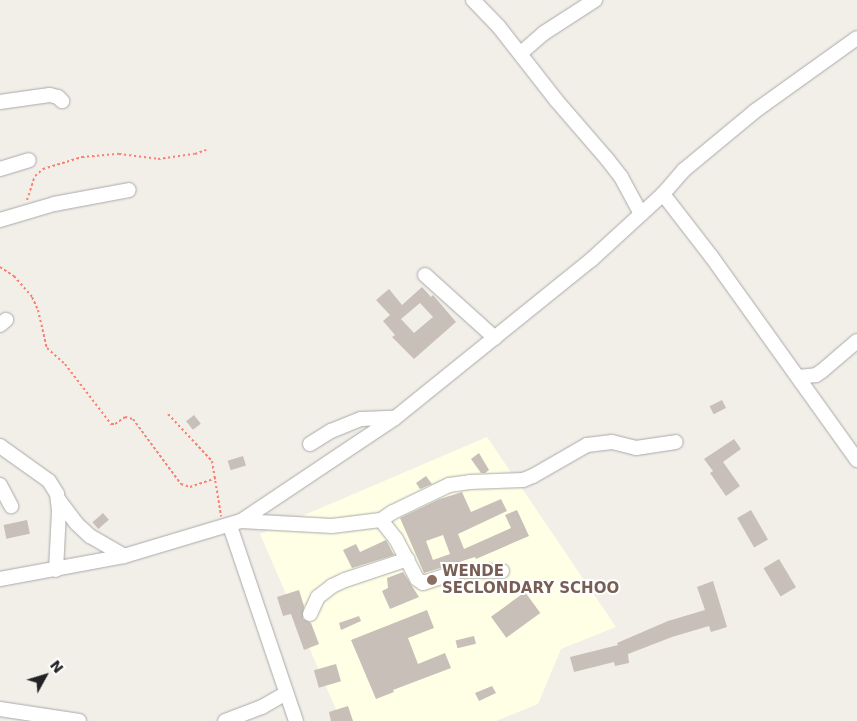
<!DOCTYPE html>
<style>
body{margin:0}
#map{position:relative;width:857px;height:721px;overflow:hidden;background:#f2efe9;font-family:"DejaVu Sans",sans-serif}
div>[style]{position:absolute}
.education>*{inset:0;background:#ffffe5}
.building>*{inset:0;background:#c7bfb8;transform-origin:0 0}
.path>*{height:2px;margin-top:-1px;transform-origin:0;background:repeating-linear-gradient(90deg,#fa8072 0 2.5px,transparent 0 5px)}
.roads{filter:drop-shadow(0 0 1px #a9a9a9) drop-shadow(0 0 1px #a9a9a9)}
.minor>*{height:14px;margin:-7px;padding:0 7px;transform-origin:7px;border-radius:7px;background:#fff}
.dots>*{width:14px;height:14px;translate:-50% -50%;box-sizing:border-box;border:2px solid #fff;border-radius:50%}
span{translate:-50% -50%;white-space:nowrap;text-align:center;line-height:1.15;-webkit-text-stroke:4px #fff;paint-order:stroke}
.education-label{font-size:15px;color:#785e54;font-weight:700}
.left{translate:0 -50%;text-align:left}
.north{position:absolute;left:20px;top:651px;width:50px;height:50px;-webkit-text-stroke:4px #fff;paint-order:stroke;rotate:51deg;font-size:14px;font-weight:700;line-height:20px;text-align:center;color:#222}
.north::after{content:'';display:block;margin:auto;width:18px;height:22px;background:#222;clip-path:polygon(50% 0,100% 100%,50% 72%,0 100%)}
</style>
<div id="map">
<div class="education">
<i style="clip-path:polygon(487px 437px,616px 627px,561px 649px,538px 704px,496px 721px,341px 721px,260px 534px)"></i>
</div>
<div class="building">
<i style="clip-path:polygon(evenodd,422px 287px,431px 297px,433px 295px,456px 322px,414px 359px,392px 337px,395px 335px,383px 321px,390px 315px,376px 300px,389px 289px,402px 305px,422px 287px,420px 303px,433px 317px,414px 333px,401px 319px,420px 303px)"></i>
<i style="left:722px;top:400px;width:9px;height:14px;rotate:63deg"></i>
<i style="left:194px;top:415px;width:11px;height:10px;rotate:52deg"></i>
<i style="clip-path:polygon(734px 439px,741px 449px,723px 462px,740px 486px,726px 496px,710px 473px,713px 471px,704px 459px)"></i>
<i style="clip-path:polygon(479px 453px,489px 470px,485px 473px,481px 473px,471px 459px)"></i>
<i style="left:243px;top:456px;width:10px;height:16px;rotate:73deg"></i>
<i style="clip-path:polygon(426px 476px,432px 484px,420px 489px,416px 483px)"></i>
<i style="clip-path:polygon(evenodd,462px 492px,471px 512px,501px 499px,507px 511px,458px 534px,464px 549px,511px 528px,505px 515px,517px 510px,529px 536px,476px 559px,475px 557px,424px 573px,400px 518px,440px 499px,462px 492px,443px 535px,450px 554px,433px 560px,426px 541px,443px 535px)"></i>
<i style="left:751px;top:510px;width:34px;height:16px;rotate:60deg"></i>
<i style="left:103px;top:513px;width:9px;height:14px;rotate:49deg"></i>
<i style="left:27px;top:520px;width:14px;height:24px;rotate:78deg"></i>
<i style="clip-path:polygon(386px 540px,394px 555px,352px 568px,343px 550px,356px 544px,360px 552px)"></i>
<i style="left:779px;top:559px;width:33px;height:18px;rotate:59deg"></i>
<i style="clip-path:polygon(403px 572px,419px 597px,390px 609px,382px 591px,388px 588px,387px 578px)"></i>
<i style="clip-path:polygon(713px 581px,727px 627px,711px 632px,709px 626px,672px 637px,628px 654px,629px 663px,615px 666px,614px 662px,574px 672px,570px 657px,618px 645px,617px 643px,668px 621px,705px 610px,697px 587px)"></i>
<i style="clip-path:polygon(299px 590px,304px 606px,303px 619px,311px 623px,319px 644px,304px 650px,291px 614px,283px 616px,277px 597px)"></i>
<i style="left:525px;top:592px;width:26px;height:42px;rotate:54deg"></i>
<i style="clip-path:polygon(427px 610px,434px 628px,408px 638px,418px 664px,445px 653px,451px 668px,393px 690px,394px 692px,376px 699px,351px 640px)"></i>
<i style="clip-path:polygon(359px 616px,361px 621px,341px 630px,339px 623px)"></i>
<i style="left:474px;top:636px;width:8px;height:19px;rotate:76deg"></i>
<i style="left:336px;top:664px;width:18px;height:23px;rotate:74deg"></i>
<i style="clip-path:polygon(492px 686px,496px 693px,479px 701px,475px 693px)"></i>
<i style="clip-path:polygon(348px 706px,353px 721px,331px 721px,329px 712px)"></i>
</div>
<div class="path">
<i style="left:27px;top:200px;width:25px;rotate:-72deg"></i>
<i style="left:35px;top:176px;width:11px;rotate:-41deg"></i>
<i style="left:43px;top:169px;width:41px;rotate:-17.1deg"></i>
<i style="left:82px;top:157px;width:37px;rotate:-5deg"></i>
<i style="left:119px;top:154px;width:39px;rotate:7deg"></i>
<i style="left:158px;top:159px;width:37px;rotate:-8deg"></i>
<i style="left:195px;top:154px;width:12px;rotate:-20deg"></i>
<i style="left:0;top:267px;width:17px;rotate:33deg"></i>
<i style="left:14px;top:276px;width:28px;rotate:49deg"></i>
<i style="left:32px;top:297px;width:14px;rotate:65deg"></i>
<i style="left:38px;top:310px;width:39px;rotate:77deg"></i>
<i style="left:47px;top:348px;width:24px;rotate:42deg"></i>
<i style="left:65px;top:364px;width:76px;rotate:52.5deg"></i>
<i style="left:111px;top:424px;width:4px"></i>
<i style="left:115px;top:424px;width:12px;rotate:-35deg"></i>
<i style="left:125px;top:417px;width:8px;rotate:14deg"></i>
<i style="left:133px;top:419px;width:81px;rotate:53.6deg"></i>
<i style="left:181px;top:484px;width:9px;rotate:18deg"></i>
<i style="left:190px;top:487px;width:28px;rotate:-19deg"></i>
<i style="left:168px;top:414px;width:64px;rotate:46.9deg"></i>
<i style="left:212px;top:461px;width:56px;rotate:80.7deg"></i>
</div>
<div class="roads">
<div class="minor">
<i style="left:473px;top:0;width:37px;rotate:46deg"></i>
<i style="left:499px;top:27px;width:93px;rotate:52deg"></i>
<i style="left:556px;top:100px;width:78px;rotate:49.2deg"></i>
<i style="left:607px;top:159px;width:23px;rotate:52deg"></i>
<i style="left:621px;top:177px;width:42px;rotate:61.6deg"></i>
<i style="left:521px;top:53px;width:30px;rotate:-41deg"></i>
<i style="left:544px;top:33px;width:61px;rotate:-32.9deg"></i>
<i style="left:0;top:102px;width:50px;rotate:-8deg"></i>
<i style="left:50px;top:95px;width:8px;rotate:14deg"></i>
<i style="left:58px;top:97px;width:6px;rotate:45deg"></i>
<i style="left:0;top:169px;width:30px;rotate:-17deg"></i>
<i style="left:663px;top:194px;width:78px;rotate:52.3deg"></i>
<i style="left:711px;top:256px;width:251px;rotate:54.4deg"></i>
<i style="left:0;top:220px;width:56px;rotate:-16.5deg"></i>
<i style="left:54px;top:204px;width:76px;rotate:-10.6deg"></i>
<i style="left:425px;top:275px;width:94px;rotate:42deg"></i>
<i style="left:0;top:325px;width:8px;rotate:-40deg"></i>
<i style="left:798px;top:377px;width:18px;rotate:-6deg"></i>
<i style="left:816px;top:375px;width:7px;rotate:-34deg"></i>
<i style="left:822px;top:371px;width:46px;rotate:-40.6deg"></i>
<i style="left:310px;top:444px;width:25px;rotate:-32deg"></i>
<i style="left:331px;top:431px;width:32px;rotate:-22deg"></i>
<i style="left:361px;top:419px;width:33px;rotate:-2deg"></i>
<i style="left:0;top:446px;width:60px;rotate:35.5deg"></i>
<i style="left:49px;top:481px;width:15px;rotate:58deg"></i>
<i style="left:57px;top:494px;width:17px;rotate:83deg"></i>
<i style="left:59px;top:511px;width:59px;rotate:92.9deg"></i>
<i style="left:0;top:485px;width:24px;rotate:62deg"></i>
<i style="left:58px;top:499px;width:31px;rotate:53deg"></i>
<i style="left:77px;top:524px;width:18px;rotate:43deg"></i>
<i style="left:90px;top:536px;width:39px;rotate:30deg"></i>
<i style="left:381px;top:520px;width:14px;rotate:-34deg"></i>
<i style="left:393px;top:512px;width:62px;rotate:-25.7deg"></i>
<i style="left:449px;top:485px;width:21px;rotate:-8deg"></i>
<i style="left:470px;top:482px;width:53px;rotate:-2.2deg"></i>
<i style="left:523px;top:480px;width:11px;rotate:-22deg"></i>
<i style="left:533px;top:476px;width:62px;rotate:-29.9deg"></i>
<i style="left:587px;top:445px;width:25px;rotate:-7deg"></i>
<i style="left:612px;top:442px;width:25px;rotate:14deg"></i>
<i style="left:636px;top:448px;width:40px;rotate:-8.5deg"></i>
<i style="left:241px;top:521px;width:91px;rotate:3.1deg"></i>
<i style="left:332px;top:526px;width:49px;rotate:-7deg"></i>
<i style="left:381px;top:520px;width:24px;rotate:52deg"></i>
<i style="left:396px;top:539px;width:45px;rotate:62.3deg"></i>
<i style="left:417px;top:579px;width:7px;rotate:34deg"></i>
<i style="left:423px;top:583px;width:39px;rotate:-18deg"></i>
<i style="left:460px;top:571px;width:42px"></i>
<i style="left:230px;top:526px;width:206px;rotate:71.3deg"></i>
<i style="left:0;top:579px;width:126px;rotate:-10.5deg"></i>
<i style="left:124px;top:556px;width:122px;rotate:-16.7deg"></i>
<i style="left:241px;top:521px;width:185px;rotate:-33.8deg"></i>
<i style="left:395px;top:418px;width:252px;rotate:-38.9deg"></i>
<i style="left:591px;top:260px;width:98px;rotate:-42.5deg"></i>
<i style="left:663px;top:194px;width:32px;rotate:-49deg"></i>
<i style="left:684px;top:170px;width:92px;rotate:-39.7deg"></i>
<i style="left:755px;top:111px;width:125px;rotate:-35.6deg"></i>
<i style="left:310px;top:614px;width:19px;rotate:-65deg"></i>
<i style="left:318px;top:597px;width:18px;rotate:-38deg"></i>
<i style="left:332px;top:586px;width:14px;rotate:-25deg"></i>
<i style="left:345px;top:580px;width:66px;rotate:-18.4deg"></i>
<i style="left:0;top:709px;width:80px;rotate:8.6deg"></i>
<i style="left:225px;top:721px;width:40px;rotate:-21deg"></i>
<i style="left:262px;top:707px;width:28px;rotate:-30deg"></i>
</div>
</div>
<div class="dots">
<i style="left:432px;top:580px;background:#8d6e63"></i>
</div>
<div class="education-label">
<span class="left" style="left:442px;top:580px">WENDE<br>SECLONDARY SCHOO</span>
</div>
<div class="north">N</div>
</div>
